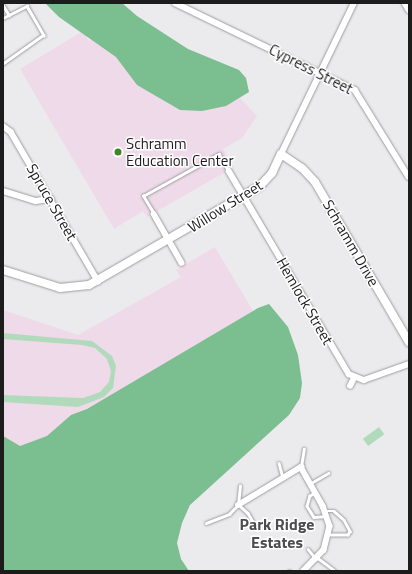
<!DOCTYPE html>
<style>
body{margin:0}
#map{position:relative;width:412px;height:574px;overflow:hidden;background:#ebebee;font-family:"Titillium Web",sans-serif}
div>[style]{position:absolute}
.education>*{inset:0;background:#efdae9}
.green>*{inset:0;background:#b1dabc;transform-origin:0 0}
.forest>*{inset:0;background:#7bbe90}
.roads{filter:drop-shadow(0 0 1px #9d9da0) drop-shadow(0 0 1px #9d9da0)}
.lane>*{height:2.5px;margin:-1.25px;padding:0 1.25px;transform-origin:1.25px;border-radius:1.25px;background:#fff}
.street>*{height:5.5px;margin:-2.75px;padding:0 2.75px;transform-origin:2.75px;border-radius:2.75px;background:#fff}
.secondary>*{height:8px;margin:-4px;padding:0 4px;transform-origin:4px;border-radius:4px;background:#fff}
.dots>*{width:11px;height:11px;translate:-50% -50%;box-sizing:border-box;border:2px solid #fff;border-radius:50%}
span{translate:-50% -50%;white-space:nowrap;text-align:center;line-height:1.15;-webkit-text-stroke:3px #fff;paint-order:stroke}
.street-label{font-size:15px;color:#1c1c1d}
.poi-label{font-size:15px;color:#1c1c1d}
.left{translate:0 -50%;text-align:left}
.neighbourhood-label{font-size:16px;color:#4d4d4f;font-weight:700}
.frame{position:absolute;inset:0;border:4px solid #1c1c1d;pointer-events:none}
</style>
<div id="map">
<div class="education">
<i style="clip-path:polygon(126px 24px,211px 67px,257px 116px,242px 138px,223px 149px,234px 167px,147px 217px,143px 211px,114px 229px,20px 69px,83px 31px,89px 41px)"></i>
<i style="clip-path:polygon(215px 247px,259px 321px,3px 469px,3px 310px,78px 335px,181px 277px,176px 270px)"></i>
</div>
<div class="green">
<i style="clip-path:polygon(3px 333px,92px 341px,112px 356px,116px 366px,113px 388px,104px 397px,78px 407px,3px 402px,3px 395px,83px 398px,100px 392px,109px 382px,111px 371px,107px 359px,95px 348px,82px 345px,3px 339px)"></i>
<i style="left:379px;top:427px;width:9px;height:20px;rotate:54deg"></i>
</div>
<div class="forest">
<i style="clip-path:polygon(45px 3px,122px 3px,137px 16px,188px 49px,239px 70px,246px 78px,249px 92px,226px 106px,202px 111px,180px 110px,137px 85px,116px 57px,59px 17px)"></i>
<i style="clip-path:polygon(269px 304px,288px 327px,298px 355px,302px 383px,300px 398px,289px 415px,190px 505px,182px 523px,177px 543px,181px 559px,189px 571px,3px 571px,3px 436px,20px 446px,47px 436px,71px 415px,87px 409px,258px 308px)"></i>
</div>
<div class="roads">
<div class="lane">
<i style="left:3px;top:5px;width:12px;rotate:59deg"></i>
<i style="left:3px;top:18px;width:27px;rotate:-27deg"></i>
<i style="left:27px;top:6px;width:34px;rotate:60deg"></i>
<i style="left:44px;top:35px;width:50px;rotate:144.7deg"></i>
<i style="left:154px;top:214px;width:21px;rotate:-121deg"></i>
<i style="left:143px;top:196px;width:87px;rotate:-28.9deg"></i>
<i style="left:219px;top:154px;width:20px;rotate:60deg"></i>
<i style="left:279px;top:463px;width:16px;rotate:75deg"></i>
<i style="left:301px;top:467px;width:18px;rotate:-81deg"></i>
<i style="left:311px;top:483px;width:20px;rotate:-30deg"></i>
<i style="left:315px;top:493px;width:6px;rotate:149deg"></i>
<i style="left:310px;top:496px;width:10px;rotate:107deg"></i>
<i style="left:307px;top:506px;width:13px;rotate:58deg"></i>
<i style="left:314px;top:517px;width:13px;rotate:-4deg"></i>
<i style="left:239px;top:505px;width:12px;rotate:42deg"></i>
<i style="left:248px;top:513px;width:14px;rotate:60deg"></i>
<i style="left:326px;top:511px;width:8px"></i>
<i style="left:334px;top:511px;width:13px;rotate:42deg"></i>
<i style="left:344px;top:520px;width:13px;rotate:61deg"></i>
<i style="left:350px;top:531px;width:4px;rotate:117deg"></i>
<i style="left:348px;top:535px;width:19px;rotate:180deg"></i>
<i style="left:206px;top:523px;width:25px;rotate:-21deg"></i>
<i style="left:229px;top:514px;width:13px;rotate:-45deg"></i>
<i style="left:238px;top:505px;width:19px;rotate:-84deg"></i>
<i style="left:308px;top:549px;width:13px;rotate:51deg"></i>
<i style="left:318px;top:558px;width:21px;rotate:37deg"></i>
<i style="left:289px;top:571px;width:1px"></i>
</div>
<div class="street">
<i style="left:175px;top:3px;width:200px;rotate:25.8deg"></i>
<i style="left:355px;top:90px;width:102px;rotate:58.2deg"></i>
<i style="left:405px;top:3px;width:8px;rotate:60deg"></i>
<i style="left:3px;top:126px;width:10px;rotate:37deg"></i>
<i style="left:11px;top:132px;width:173px;rotate:59.7deg"></i>
<i style="left:281px;top:154px;width:168px;rotate:-64.2deg"></i>
<i style="left:229px;top:171px;width:236px;rotate:59.4deg"></i>
<i style="left:349px;top:374px;width:16px;rotate:22deg"></i>
<i style="left:364px;top:380px;width:48px;rotate:-19.6deg"></i>
<i style="left:3px;top:191px;width:34px;rotate:17deg"></i>
<i style="left:36px;top:201px;width:15px;rotate:-8deg"></i>
<i style="left:154px;top:214px;width:56px;rotate:60.3deg"></i>
<i style="left:350px;top:386px;width:9px;rotate:-63deg"></i>
<i style="left:238px;top:505px;width:74px;rotate:-31.1deg"></i>
<i style="left:301px;top:467px;width:45px;rotate:60.6deg"></i>
<i style="left:323px;top:506px;width:21px;rotate:71deg"></i>
<i style="left:330px;top:526px;width:25px;rotate:104deg"></i>
<i style="left:324px;top:550px;width:29px;rotate:134deg"></i>
</div>
<div class="secondary">
<i style="left:3px;top:270px;width:60px;rotate:17.5deg"></i>
<i style="left:60px;top:288px;width:29px;rotate:-6deg"></i>
<i style="left:89px;top:285px;width:198px;rotate:-30.1deg"></i>
<i style="left:260px;top:186px;width:18px;rotate:-47deg"></i>
<i style="left:272px;top:173px;width:21px;rotate:-65deg"></i>
<i style="left:281px;top:154px;width:25px;rotate:34deg"></i>
<i style="left:302px;top:168px;width:19px;rotate:47deg"></i>
<i style="left:315px;top:182px;width:186px;rotate:59.6deg"></i>
</div>
</div>
<div class="dots">
<i style="left:118px;top:152px;background:#3d842a"></i>
</div>
<div class="street-label">
<span style="left:311px;top:69px;rotate:27deg">Cypress Street</span>
<span style="left:52px;top:202px;rotate:60deg">Spruce Street</span>
<span style="left:225px;top:206px;rotate:-32deg">Willow Street</span>
<span style="left:351px;top:243px;rotate:60deg">Schramm Drive</span>
<span style="left:305px;top:301px;rotate:60deg">Hemlock Street</span>
</div>
<div class="poi-label">
<span class="left" style="left:126px;top:152px">Schramm<br>Education Center</span>
</div>
<div class="neighbourhood-label">
<span style="left:277px;top:533px">Park Ridge<br>Estates</span>
</div>
<div class="frame"></div>
</div>
